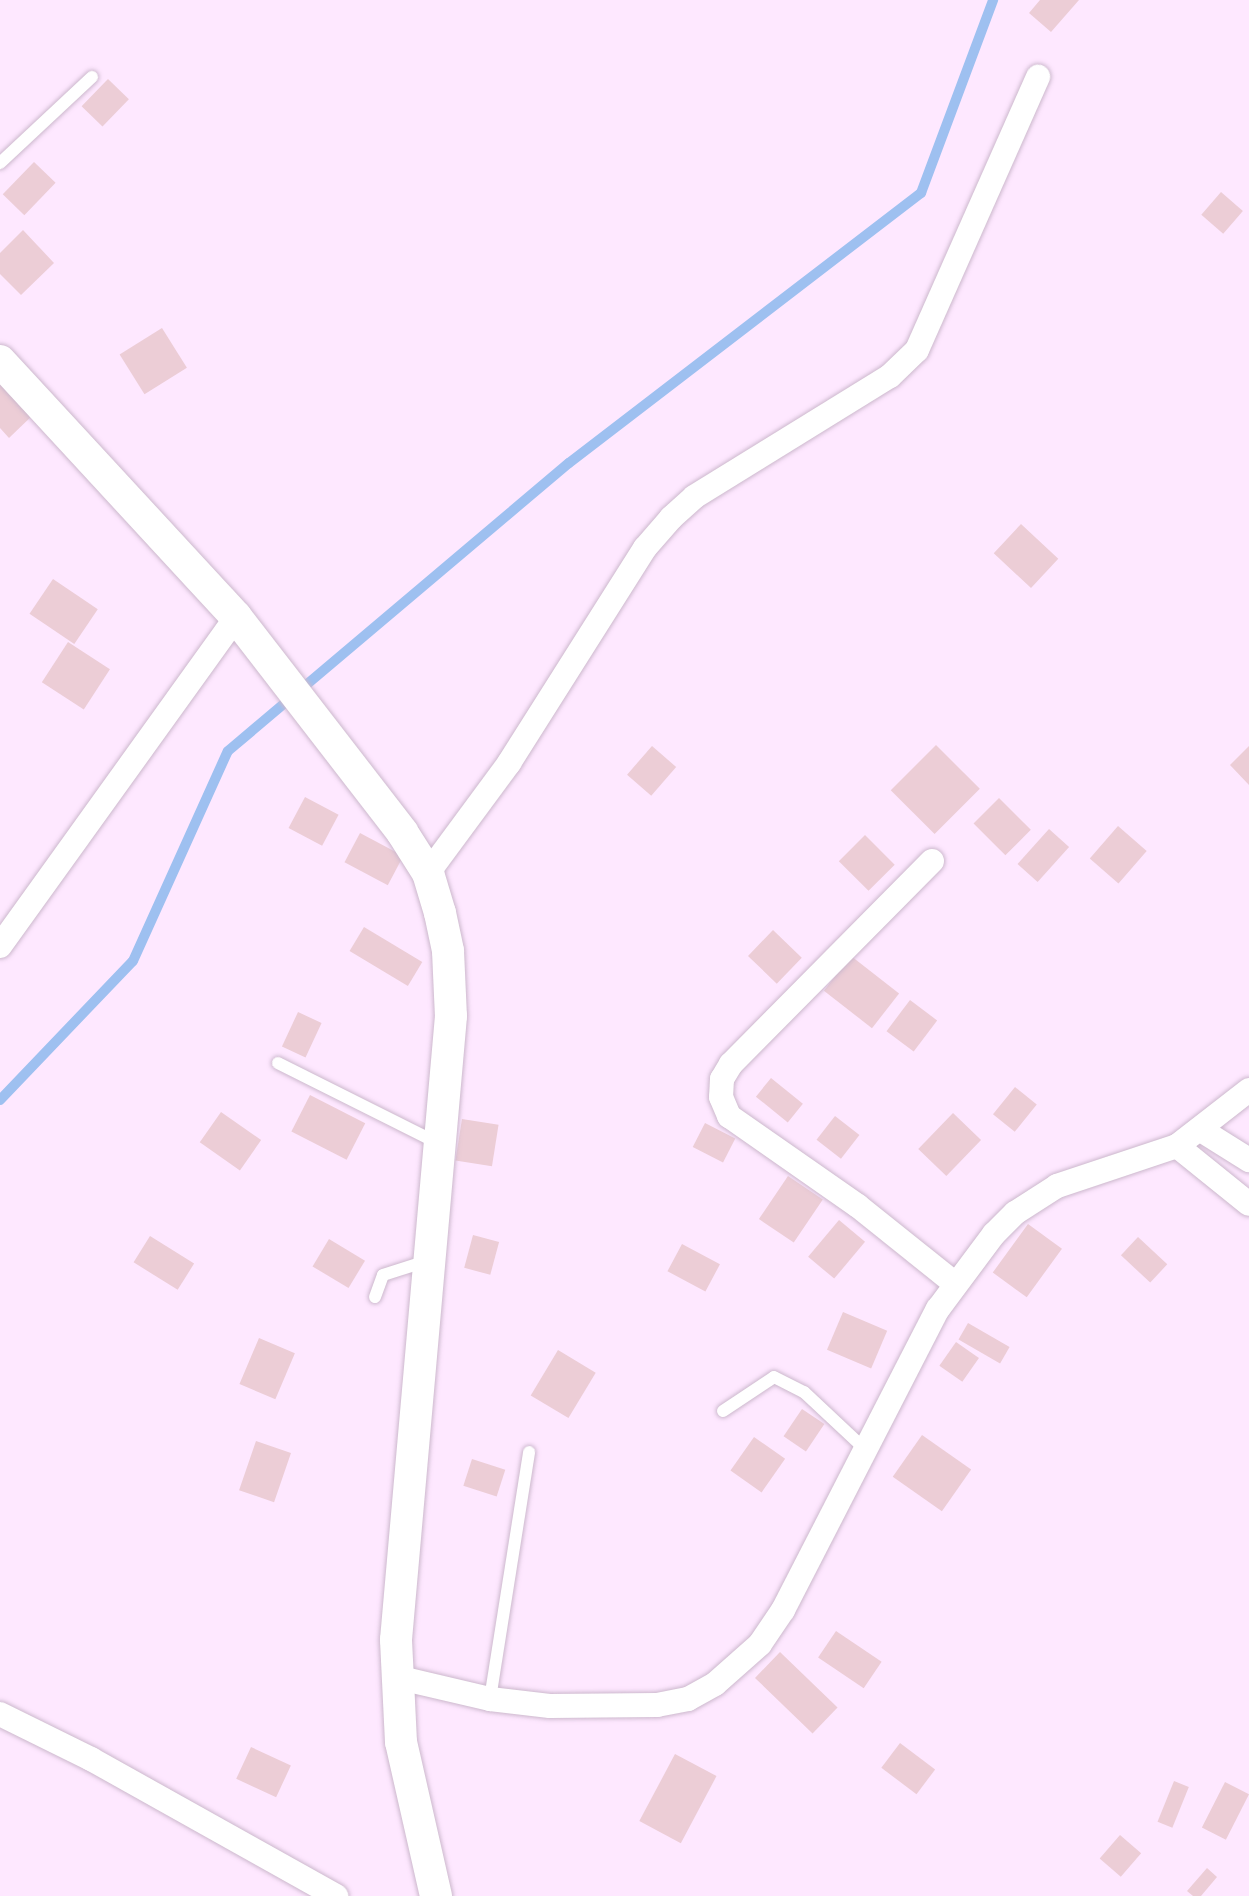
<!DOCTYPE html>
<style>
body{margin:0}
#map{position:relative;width:1249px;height:1896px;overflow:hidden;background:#fee8ff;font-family:"PT Sans",sans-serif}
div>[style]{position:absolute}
.stream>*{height:10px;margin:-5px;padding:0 5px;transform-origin:5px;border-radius:5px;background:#9ec0f0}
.building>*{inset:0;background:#eccdd6;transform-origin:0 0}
.roads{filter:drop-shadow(0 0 2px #ccb8cd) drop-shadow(0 0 2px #ccb8cd)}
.service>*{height:12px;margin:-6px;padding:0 6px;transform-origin:6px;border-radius:6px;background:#fff}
.minor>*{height:24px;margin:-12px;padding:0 12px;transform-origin:12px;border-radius:12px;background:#fff}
.tertiary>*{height:32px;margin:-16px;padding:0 16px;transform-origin:16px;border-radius:16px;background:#fff}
span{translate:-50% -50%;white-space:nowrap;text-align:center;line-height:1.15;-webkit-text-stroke:7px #fff;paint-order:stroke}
</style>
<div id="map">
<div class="stream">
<i style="left:0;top:1100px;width:192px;rotate:-46.3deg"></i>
<i style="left:133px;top:961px;width:230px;rotate:-65.7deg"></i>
<i style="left:228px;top:751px;width:446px;rotate:-40.2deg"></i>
<i style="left:569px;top:463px;width:444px;rotate:-37.5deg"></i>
<i style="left:921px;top:193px;width:206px;rotate:-69.5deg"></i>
</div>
<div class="building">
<i style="clip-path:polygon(1040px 0,1079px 0,1051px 32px,1029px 13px)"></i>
<i style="left:108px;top:79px;width:29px;height:38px;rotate:44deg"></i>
<i style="left:34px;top:162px;width:30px;height:45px;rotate:44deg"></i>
<i style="left:1221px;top:192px;width:29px;height:30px;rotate:41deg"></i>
<i style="clip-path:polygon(23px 230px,54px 263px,21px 295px,0 274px,0 253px)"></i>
<i style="left:162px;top:328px;width:47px;height:50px;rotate:58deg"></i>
<i style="clip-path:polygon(0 375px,35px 413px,9px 438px,0 428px)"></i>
<i style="left:1021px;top:524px;width:51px;height:40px;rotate:43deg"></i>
<i style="left:53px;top:579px;width:54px;height:42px;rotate:34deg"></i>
<i style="left:68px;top:642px;width:50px;height:48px;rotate:33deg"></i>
<i style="left:936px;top:745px;width:62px;height:64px;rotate:45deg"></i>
<i style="left:652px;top:746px;width:32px;height:38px;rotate:41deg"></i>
<i style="clip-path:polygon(1249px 746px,1249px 785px,1230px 765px)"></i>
<i style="left:305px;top:797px;width:38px;height:35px;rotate:28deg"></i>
<i style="left:999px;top:798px;width:45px;height:36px;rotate:45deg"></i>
<i style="left:1118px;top:826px;width:38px;height:43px;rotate:41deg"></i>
<i style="left:1049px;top:829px;width:27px;height:47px;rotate:42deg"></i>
<i style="left:360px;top:833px;width:49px;height:33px;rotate:28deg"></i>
<i style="left:865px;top:835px;width:42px;height:37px;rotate:45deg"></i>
<i style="left:364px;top:927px;width:68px;height:28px;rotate:31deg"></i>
<i style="left:773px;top:930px;width:40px;height:36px;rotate:44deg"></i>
<i style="left:851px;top:956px;width:61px;height:44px;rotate:38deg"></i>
<i style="left:910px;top:1000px;width:34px;height:39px;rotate:37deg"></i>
<i style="left:298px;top:1012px;width:26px;height:38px;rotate:25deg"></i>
<i style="left:771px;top:1078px;width:41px;height:24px;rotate:39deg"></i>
<i style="left:1015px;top:1087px;width:28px;height:35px;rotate:39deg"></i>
<i style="left:310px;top:1095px;width:62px;height:41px;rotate:27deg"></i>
<i style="left:221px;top:1112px;width:49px;height:37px;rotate:35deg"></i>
<i style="left:953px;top:1113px;width:39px;height:50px;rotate:44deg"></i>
<i style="left:835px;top:1116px;width:31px;height:30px;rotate:38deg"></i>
<i style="left:462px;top:1119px;width:37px;height:42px;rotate:9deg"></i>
<i style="left:705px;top:1123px;width:34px;height:27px;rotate:27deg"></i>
<i style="left:788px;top:1176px;width:42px;height:52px;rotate:34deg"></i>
<i style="left:839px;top:1220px;width:34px;height:48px;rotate:40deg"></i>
<i style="left:1028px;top:1224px;width:42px;height:60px;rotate:36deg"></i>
<i style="left:473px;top:1235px;width:27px;height:34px;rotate:15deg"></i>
<i style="left:150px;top:1236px;width:52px;height:31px;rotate:32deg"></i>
<i style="left:1138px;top:1237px;width:40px;height:25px;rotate:43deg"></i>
<i style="left:329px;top:1239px;width:42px;height:32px;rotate:31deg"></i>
<i style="left:682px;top:1244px;width:43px;height:31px;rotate:28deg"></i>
<i style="left:843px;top:1312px;width:48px;height:41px;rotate:23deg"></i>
<i style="left:968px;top:1323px;width:48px;height:19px;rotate:30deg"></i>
<i style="left:259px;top:1338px;width:39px;height:50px;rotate:23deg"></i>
<i style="left:956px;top:1342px;width:28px;height:29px;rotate:35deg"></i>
<i style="left:558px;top:1350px;width:44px;height:53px;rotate:31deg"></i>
<i style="left:802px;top:1409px;width:27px;height:33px;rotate:34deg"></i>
<i style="left:922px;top:1435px;width:60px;height:51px;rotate:35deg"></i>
<i style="left:754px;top:1437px;width:38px;height:41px;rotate:35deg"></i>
<i style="left:256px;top:1441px;width:37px;height:52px;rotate:19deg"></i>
<i style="left:472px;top:1459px;width:35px;height:28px;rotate:18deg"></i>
<i style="left:836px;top:1631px;width:55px;height:32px;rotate:34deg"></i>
<i style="left:780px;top:1652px;width:80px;height:36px;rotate:44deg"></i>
<i style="left:900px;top:1743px;width:44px;height:31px;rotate:37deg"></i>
<i style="left:251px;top:1747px;width:44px;height:35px;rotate:25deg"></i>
<i style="left:675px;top:1754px;width:47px;height:76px;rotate:28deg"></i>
<i style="left:1174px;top:1781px;width:16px;height:44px;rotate:22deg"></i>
<i style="left:1225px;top:1782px;width:27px;height:51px;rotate:27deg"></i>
<i style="left:1120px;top:1835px;width:28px;height:31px;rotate:41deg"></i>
<i style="clip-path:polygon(1207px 1868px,1217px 1877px,1201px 1896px,1193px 1896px,1187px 1891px)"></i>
</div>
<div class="roads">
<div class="service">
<i style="left:0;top:163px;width:126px;rotate:-43.1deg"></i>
<i style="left:278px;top:1063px;width:179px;rotate:26.6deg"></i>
<i style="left:375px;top:1297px;width:23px;rotate:-70deg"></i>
<i style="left:383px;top:1275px;width:46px;rotate:-17.7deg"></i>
<i style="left:723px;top:1411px;width:61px;rotate:-33.7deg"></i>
<i style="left:774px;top:1377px;width:34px;rotate:27deg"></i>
<i style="left:804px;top:1392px;width:85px;rotate:43.1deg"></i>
<i style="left:490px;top:1699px;width:250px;rotate:-81deg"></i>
</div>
<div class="minor">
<i style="left:932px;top:861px;width:286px;rotate:134.7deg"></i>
<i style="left:731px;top:1064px;width:17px;rotate:121deg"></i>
<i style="left:722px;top:1079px;width:18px;rotate:93deg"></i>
<i style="left:721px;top:1097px;width:21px;rotate:67deg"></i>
<i style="left:729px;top:1116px;width:157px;rotate:34.9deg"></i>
<i style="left:858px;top:1206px;width:123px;rotate:38.7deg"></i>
<i style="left:428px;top:873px;width:137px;rotate:-53.6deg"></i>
<i style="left:509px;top:763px;width:254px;rotate:-57.7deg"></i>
<i style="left:645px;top:548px;width:40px;rotate:-49deg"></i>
<i style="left:671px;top:518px;width:31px;rotate:-42deg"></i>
<i style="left:694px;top:497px;width:230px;rotate:-31.7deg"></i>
<i style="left:890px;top:376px;width:37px;rotate:-44deg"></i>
<i style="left:917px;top:350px;width:299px;rotate:-66.1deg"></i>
<i style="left:0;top:946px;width:405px;rotate:-54.3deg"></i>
<i style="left:1201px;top:1130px;width:57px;rotate:32deg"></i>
<i style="left:1177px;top:1146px;width:92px;rotate:38.9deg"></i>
<i style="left:396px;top:1677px;width:97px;rotate:13.2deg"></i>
<i style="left:490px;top:1699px;width:60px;rotate:6.7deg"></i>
<i style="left:550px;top:1706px;width:107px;rotate:-0.5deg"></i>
<i style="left:657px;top:1705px;width:32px;rotate:-11deg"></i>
<i style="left:688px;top:1699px;width:31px;rotate:-29deg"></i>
<i style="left:715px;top:1684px;width:60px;rotate:-41.6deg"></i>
<i style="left:760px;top:1644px;width:41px;rotate:-55.9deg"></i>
<i style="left:783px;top:1610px;width:339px;rotate:-62.8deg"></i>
<i style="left:938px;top:1309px;width:94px;rotate:-53.3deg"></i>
<i style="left:994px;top:1234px;width:30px;rotate:-45deg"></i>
<i style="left:1015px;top:1213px;width:50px;rotate:-32.7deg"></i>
<i style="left:1057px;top:1186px;width:126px;rotate:-18.4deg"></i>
<i style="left:1177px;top:1146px;width:91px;rotate:-37.9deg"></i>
<i style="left:0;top:1714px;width:102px;rotate:26.3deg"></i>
<i style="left:91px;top:1759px;width:281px;rotate:29.2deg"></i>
</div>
<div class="tertiary">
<i style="left:0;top:361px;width:348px;rotate:47.3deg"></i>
<i style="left:236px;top:617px;width:272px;rotate:52.3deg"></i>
<i style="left:402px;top:832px;width:49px;rotate:57.6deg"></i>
<i style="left:428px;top:873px;width:42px;rotate:73.3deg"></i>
<i style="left:440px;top:913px;width:39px;rotate:78deg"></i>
<i style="left:448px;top:951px;width:65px;rotate:87.4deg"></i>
<i style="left:451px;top:1016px;width:626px;rotate:95.04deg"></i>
<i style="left:396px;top:1640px;width:102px;rotate:87.2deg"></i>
<i style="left:401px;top:1742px;width:158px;rotate:77.2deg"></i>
</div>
</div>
</div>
